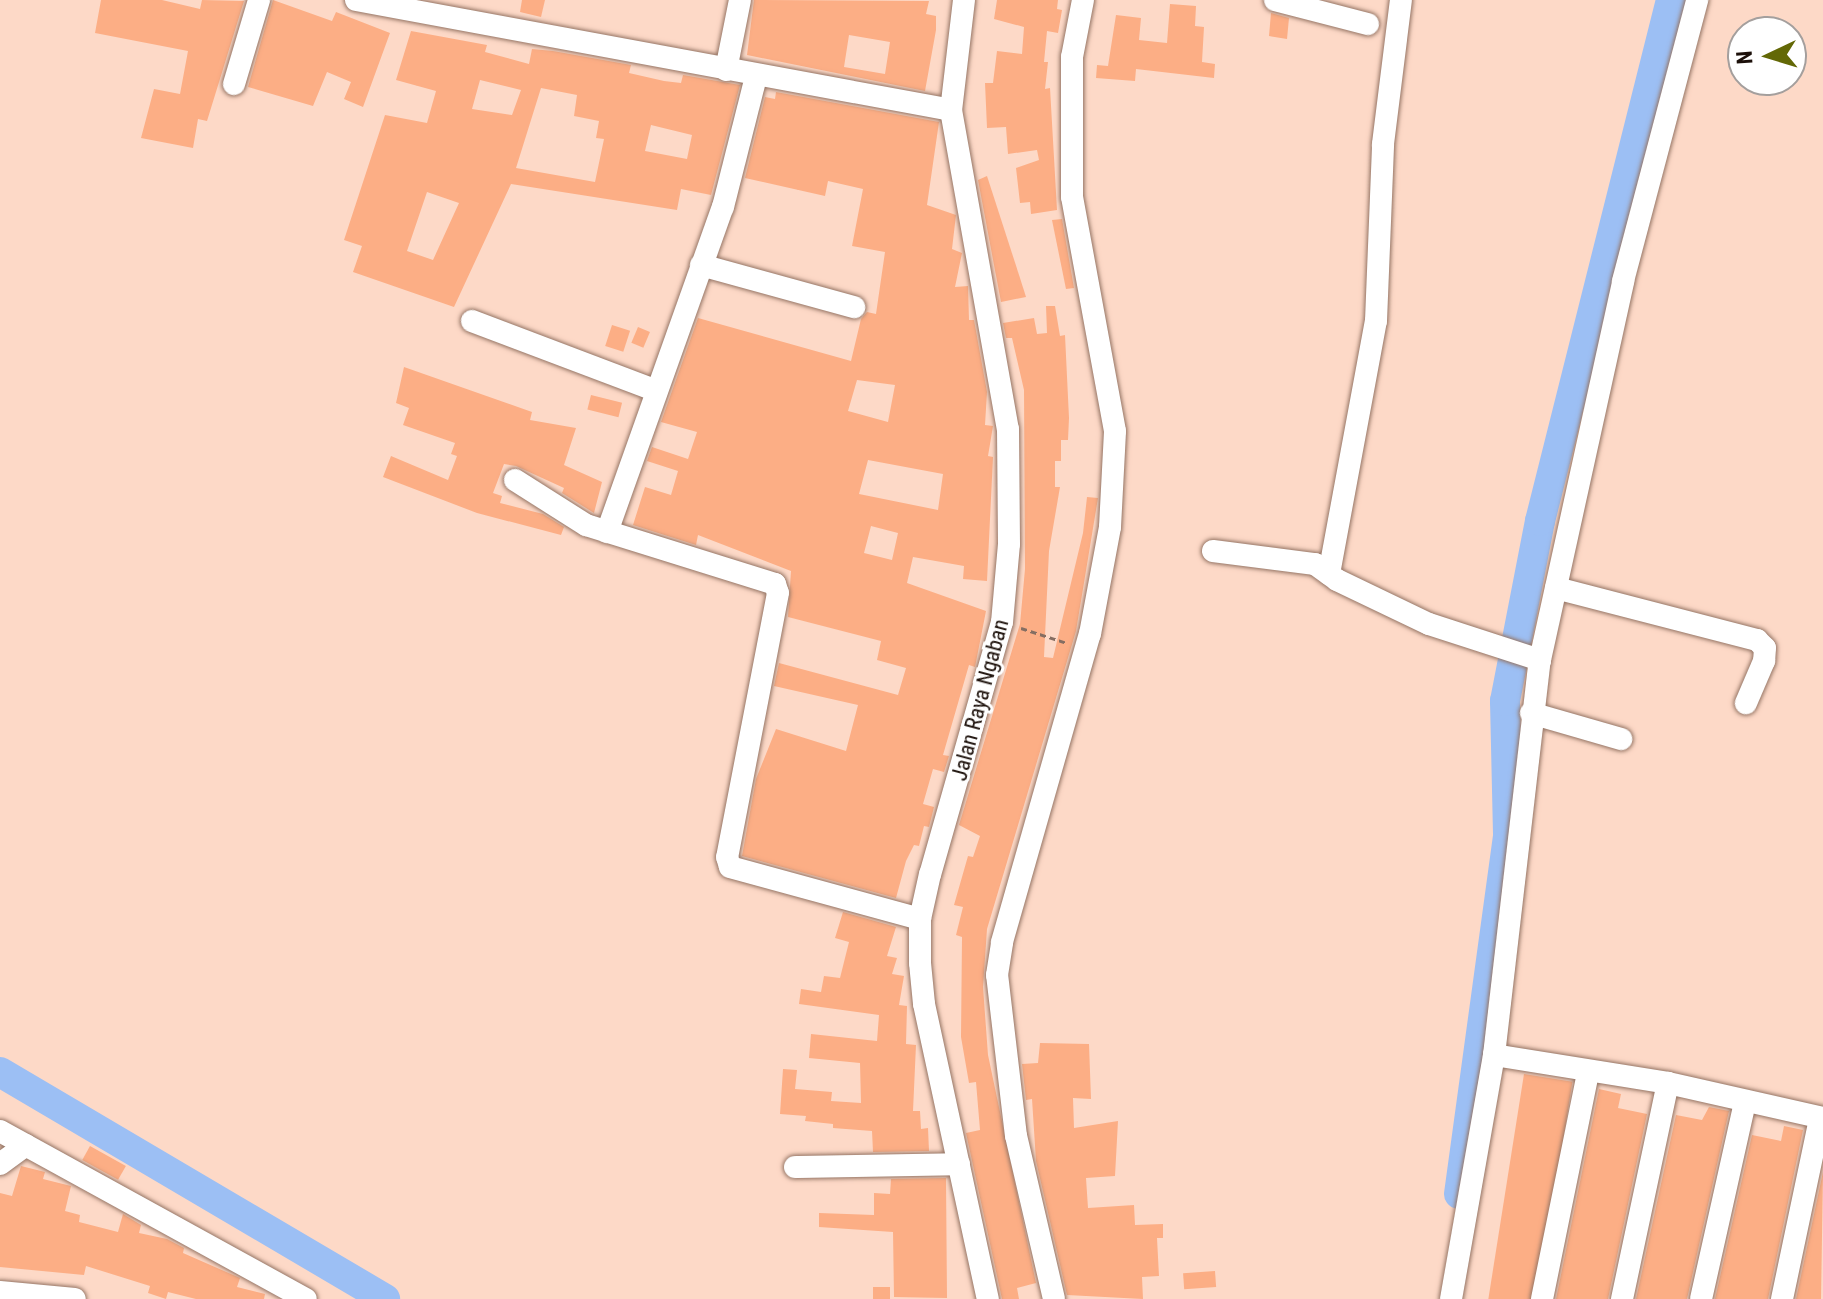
<!DOCTYPE html>
<style>
body{margin:0}
#map{position:relative;width:1823px;height:1299px;overflow:hidden;background:#fdd9c7;font-family:"Roboto Condensed",sans-serif}
div>[style]{position:absolute}
.river>*{height:30px;margin:-15px;padding:0 15px;transform-origin:15px;border-radius:15px;background:#9cbff4}
.building>*{inset:0;background:#fcae85;transform-origin:0 0}
.path>*{height:3px;margin-top:-1.5px;transform-origin:0;background:repeating-linear-gradient(90deg,#856e62 0 6px,transparent 0 10px)}
.roads{filter:drop-shadow(0 0 2px #957565) drop-shadow(0 0 2px #957565)}
.minor>*{height:22px;margin:-11px;padding:0 11px;transform-origin:11px;border-radius:11px;background:#fff}
span{translate:-50% -50%;white-space:nowrap;text-align:center;line-height:1.15;-webkit-text-stroke:6px #fff;paint-order:stroke}
.street-label{font-size:22px;color:#1c100a}
.north{position:absolute;left:1727px;top:16px;width:80px;height:80px;box-sizing:border-box;background:#fff;border:2px solid #a49f9d;border-radius:50%;rotate:266deg;font-size:22px;font-weight:700;line-height:32px;text-align:center;color:#1c100a}
.north::after{content:'';display:block;margin:auto;width:28px;height:36px;background:#636806;clip-path:polygon(50% 0,100% 100%,50% 72%,0 100%)}
</style>
<div id="map">
<div class="river">
<i style="left:0;top:1072px;width:447px;rotate:30.5deg"></i>
<i style="left:1459px;top:1194px;width:363px;rotate:-82.2deg"></i>
<i style="left:1508px;top:834px;width:133px;rotate:-91.3deg"></i>
<i style="left:1505px;top:701px;width:183px;rotate:-79deg"></i>
<i style="left:1540px;top:521px;width:537px;rotate:-75.89deg"></i>
</div>
<div class="building">
<i style="clip-path:polygon(101px 0,162px 0,200px 9px,202px 0,244px 1px,207px 121px,198px 119px,193px 148px,141px 138px,154px 89px,180px 94px,188px 51px,95px 33px)"></i>
<i style="clip-path:polygon(273px 0,332px 21px,336px 12px,390px 33px,363px 107px,344px 99px,351px 82px,327px 72px,313px 106px,248px 87px)"></i>
<i style="clip-path:polygon(522px 0,545px 0,541px 17px,520px 12px)"></i>
<i style="clip-path:polygon(evenodd,754px 0,929px 1px,926px 14px,936px 16px,936px 30px,925px 91px,747px 55px,754px 0,849px 35px,890px 42px,885px 74px,844px 67px,849px 35px)"></i>
<i style="clip-path:polygon(997px 0,1058px 0,1057px 9px,1062px 10px,1058px 33px,1047px 31px,1044px 62px,1048px 62px,1045px 89px,1050px 88px,1057px 210px,1031px 214px,1030px 202px,1020px 203px,1016px 168px,1039px 160px,1037px 150px,1008px 154px,1006px 127px,987px 128px,985px 83px,993px 83px,997px 51px,1022px 54px,1024px 27px,994px 19px)"></i>
<i style="clip-path:polygon(1170px 4px,1196px 6px,1195px 26px,1204px 27px,1202px 62px,1215px 64px,1214px 78px,1136px 69px,1135px 81px,1096px 78px,1097px 65px,1108px 66px,1116px 15px,1141px 18px,1139px 40px,1167px 43px)"></i>
<i style="clip-path:polygon(1271px 13px,1289px 18px,1287px 39px,1269px 36px)"></i>
<i style="clip-path:polygon(evenodd,411px 31px,487px 45px,485px 52px,529px 64px,532px 49px,553px 51px,631px 65px,629px 73px,664px 81px,681px 83px,683px 75px,740px 85px,711px 195px,681px 189px,677px 210px,511px 184px,454px 307px,353px 272px,362px 246px,344px 240px,385px 115px,427px 123px,436px 91px,396px 80px,411px 31px,480px 80px,521px 90px,512px 115px,472px 109px,480px 80px,411px 31px,541px 88px,577px 95px,574px 116px,599px 121px,596px 138px,604px 139px,595px 182px,516px 168px,541px 88px,411px 31px,651px 125px,692px 135px,687px 159px,645px 151px,651px 125px,411px 31px,427px 192px,459px 203px,433px 260px,407px 251px,427px 192px)"></i>
<i style="clip-path:polygon(evenodd,776px 92px,939px 122px,927px 205px,956px 215px,952px 249px,962px 253px,955px 287px,968px 286px,969px 320px,974px 320px,987px 392px,985px 425px,993px 426px,988px 456px,993px 457px,987px 581px,963px 579px,964px 566px,913px 557px,907px 583px,986px 611px,975px 667px,969px 665px,943px 755px,949px 756px,944px 772px,933px 769px,923px 804px,934px 807px,929px 827px,924px 826px,919px 846px,914px 845px,906px 861px,896px 898px,742px 856px,756px 779px,776px 729px,846px 751px,858px 705px,774px 686px,779px 663px,898px 695px,906px 668px,877px 660px,881px 641px,788px 617px,791px 571px,698px 535px,696px 545px,633px 525px,645px 487px,671px 495px,678px 471px,647px 461px,652px 447px,688px 459px,697px 432px,661px 422px,698px 318px,851px 361px,861px 319px,867px 312px,876px 314px,885px 252px,852px 246px,863px 189px,828px 181px,825px 196px,745px 178px,765px 97px,775px 99px,776px 92px,857px 380px,895px 385px,888px 422px,848px 411px,857px 380px,776px 92px,868px 460px,943px 474px,938px 510px,859px 494px,868px 460px,776px 92px,871px 526px,898px 533px,892px 560px,864px 553px,871px 526px)"></i>
<i style="clip-path:polygon(987px 176px,1020px 278px,1026px 297px,1001px 302px,978px 180px)"></i>
<i style="clip-path:polygon(1062px 219px,1074px 288px,1066px 289px,1052px 220px)"></i>
<i style="clip-path:polygon(1046px 306px,1055px 306px,1060px 336px,1065px 335px,1069px 418px,1068px 440px,1061px 440px,1061px 461px,1055px 461px,1055px 487px,1060px 487px,1049px 551px,1044px 657px,1053px 658px,1083px 533px,1087px 497px,1098px 498px,1076px 631px,987px 929px,983px 987px,988px 1055px,1036px 1283px,1017px 1288px,1019px 1299px,1002px 1299px,966px 1133px,980px 1130px,976px 1082px,969px 1083px,961px 1037px,962px 937px,956px 935px,963px 907px,954px 905px,968px 856px,973px 857px,980px 836px,959px 825px,1020px 624px,1025px 569px,1024px 390px,1012px 338px,1006px 338px,1003px 323px,1034px 318px,1037px 334px,1047px 333px)"></i>
<i style="left:612px;top:325px;width:19px;height:22px;rotate:18deg"></i>
<i style="left:638px;top:327px;width:13px;height:17px;rotate:23deg"></i>
<i style="clip-path:polygon(404px 367px,532px 412px,530px 420px,576px 428px,564px 465px,602px 482px,594px 513px,562px 493px,564px 488px,516px 466px,504px 464px,493px 493px,502px 496px,500px 503px,543px 514px,564px 527px,561px 535px,477px 513px,383px 477px,391px 456px,448px 480px,457px 456px,451px 454px,455px 443px,403px 425px,409px 408px,396px 403px)"></i>
<i style="left:591px;top:395px;width:32px;height:15px;rotate:14deg"></i>
<i style="clip-path:polygon(843px 912px,896px 927px,887px 956px,897px 958px,892px 974px,904px 976px,899px 1005px,907px 1006px,906px 1044px,916px 1045px,913px 1111px,920px 1111px,921px 1129px,928px 1128px,929px 1151px,873px 1152px,872px 1131px,833px 1128px,833px 1124px,805px 1121px,806px 1116px,780px 1114px,783px 1069px,797px 1070px,795px 1089px,832px 1092px,831px 1101px,861px 1103px,860px 1063px,809px 1058px,811px 1034px,877px 1041px,879px 1015px,799px 1004px,801px 989px,821px 992px,824px 976px,840px 978px,849px 942px,835px 938px)"></i>
<i style="clip-path:polygon(1040px 1043px,1089px 1044px,1091px 1099px,1073px 1098px,1074px 1128px,1118px 1121px,1115px 1176px,1086px 1178px,1088px 1208px,1134px 1205px,1135px 1225px,1163px 1224px,1163px 1238px,1157px 1238px,1159px 1276px,1142px 1277px,1143px 1299px,1067px 1295px,1036px 1161px,1032px 1099px,1026px 1100px,1022px 1064px,1038px 1063px)"></i>
<i style="left:1524px;top:1074px;width:49px;height:230px;rotate:9deg"></i>
<i style="clip-path:polygon(1599px 1089px,1621px 1094px,1618px 1108px,1647px 1114px,1608px 1299px,1556px 1299px)"></i>
<i style="clip-path:polygon(1709px 1107px,1729px 1111px,1687px 1299px,1636px 1299px,1676px 1115px,1702px 1120px)"></i>
<i style="clip-path:polygon(1784px 1126px,1803px 1130px,1768px 1299px,1715px 1299px,1752px 1135px,1781px 1141px)"></i>
<i style="left:90px;top:1146px;width:41px;height:16px;rotate:29deg"></i>
<i style="clip-path:polygon(21px 1166px,45px 1172px,43px 1179px,71px 1186px,65px 1211px,80px 1215px,79px 1222px,118px 1232px,123px 1214px,141px 1225px,139px 1233px,167px 1239px,184px 1248px,183px 1253px,240px 1278px,237px 1287px,265px 1294px,264px 1299px,196px 1299px,168px 1292px,166px 1299px,148px 1293px,150px 1286px,86px 1266px,84px 1275px,0 1267px,0 1193px,12px 1196px)"></i>
<i style="clip-path:polygon(1823px 1172px,1821px 1299px,1796px 1299px)"></i>
<i style="clip-path:polygon(946px 1178px,947px 1298px,894px 1297px,893px 1232px,819px 1227px,819px 1213px,874px 1215px,874px 1193px,890px 1194px,891px 1179px)"></i>
<i style="left:1215px;top:1271px;width:16px;height:32px;rotate:86deg"></i>
<i style="left:873px;top:1287px;width:17px;height:12px"></i>
</div>
<div class="path">
<i style="left:1021px;top:628px;width:48px;rotate:18.1deg"></i>
</div>
<div class="roads">
<div class="minor">
<i style="left:356px;top:0;width:605px;rotate:10.47deg"></i>
<i style="left:964px;top:0;width:111px;rotate:96.7deg"></i>
<i style="left:951px;top:110px;width:324px;rotate:79.9deg"></i>
<i style="left:1008px;top:429px;width:115px;rotate:89.5deg"></i>
<i style="left:1009px;top:544px;width:78px;rotate:95.1deg"></i>
<i style="left:1002px;top:622px;width:262px;rotate:105.9deg"></i>
<i style="left:930px;top:874px;width:46px;rotate:102.5deg"></i>
<i style="left:920px;top:919px;width:44px;rotate:90deg"></i>
<i style="left:920px;top:963px;width:41px;rotate:84.4deg"></i>
<i style="left:924px;top:1004px;width:302px;rotate:77.8deg"></i>
<i style="left:1275px;top:0;width:96px;rotate:14.5deg"></i>
<i style="left:726px;top:70px;width:71px;rotate:-78.7deg"></i>
<i style="left:234px;top:84px;width:88px;rotate:-73.4deg"></i>
<i style="left:701px;top:265px;width:159px;rotate:15.4deg"></i>
<i style="left:472px;top:321px;width:196px;rotate:20.7deg"></i>
<i style="left:515px;top:480px;width:84px;rotate:32.4deg"></i>
<i style="left:586px;top:525px;width:198px;rotate:17.3deg"></i>
<i style="left:775px;top:584px;width:9px;rotate:72deg"></i>
<i style="left:778px;top:593px;width:269px;rotate:100.9deg"></i>
<i style="left:727px;top:857px;width:10px;rotate:73deg"></i>
<i style="left:730px;top:867px;width:197px;rotate:15.3deg"></i>
<i style="left:607px;top:532px;width:345px;rotate:-70.4deg"></i>
<i style="left:723px;top:207px;width:134px;rotate:-75.8deg"></i>
<i style="left:1213px;top:551px;width:103px;rotate:7.3deg"></i>
<i style="left:1315px;top:564px;width:27px;rotate:36deg"></i>
<i style="left:1337px;top:580px;width:102px;rotate:25.6deg"></i>
<i style="left:1429px;top:624px;width:117px;rotate:18deg"></i>
<i style="left:1329px;top:574px;width:257px;rotate:-79.5deg"></i>
<i style="left:1376px;top:321px;width:177px;rotate:-87.7deg"></i>
<i style="left:1383px;top:144px;width:145px;rotate:-82.9deg"></i>
<i style="left:1556px;top:588px;width:208px;rotate:14.5deg"></i>
<i style="left:1757px;top:640px;width:11px;rotate:45deg"></i>
<i style="left:1765px;top:648px;width:13px;rotate:94deg"></i>
<i style="left:1764px;top:661px;width:46px;rotate:113.2deg"></i>
<i style="left:1531px;top:713px;width:94px;rotate:16.1deg"></i>
<i style="left:1494px;top:1055px;width:176px;rotate:9.1deg"></i>
<i style="left:1668px;top:1083px;width:159px;rotate:12.7deg"></i>
<i style="left:0;top:1131px;width:349px;rotate:28.8deg"></i>
<i style="left:0;top:1164px;width:32px;rotate:-36deg"></i>
<i style="left:795px;top:1167px;width:164px;rotate:-1deg"></i>
<i style="left:0;top:1292px;width:75px;rotate:5.3deg"></i>
<i style="left:1054px;top:1299px;width:167px;rotate:-103.1deg"></i>
<i style="left:1016px;top:1136px;width:162px;rotate:-96.7deg"></i>
<i style="left:997px;top:975px;width:33px;rotate:-81deg"></i>
<i style="left:1002px;top:942px;width:320px;rotate:-74.1deg"></i>
<i style="left:1090px;top:634px;width:109px;rotate:-79.4deg"></i>
<i style="left:1110px;top:527px;width:96px;rotate:-87deg"></i>
<i style="left:1115px;top:431px;width:238px;rotate:-100.4deg"></i>
<i style="left:1072px;top:197px;width:140px;rotate:-90deg"></i>
<i style="left:1072px;top:57px;width:58px;rotate:-79.1deg"></i>
<i style="left:1451px;top:1299px;width:248px;rotate:-80deg"></i>
<i style="left:1494px;top:1055px;width:398px;rotate:-83.4deg"></i>
<i style="left:1540px;top:660px;width:388px;rotate:-77.6deg"></i>
<i style="left:1623px;top:281px;width:291px;rotate:-75.2deg"></i>
<i style="left:1542px;top:1299px;width:231px;rotate:-78.5deg"></i>
<i style="left:1622px;top:1299px;width:221px;rotate:-78deg"></i>
<i style="left:1701px;top:1299px;width:202px;rotate:-77.4deg"></i>
<i style="left:1782px;top:1299px;width:185px;rotate:-78.1deg"></i>
</div>
</div>
<div class="street-label">
<span style="left:980px;top:700px;rotate:-75deg">Jalan Raya Ngaban</span>
</div>
<div class="north">N</div>
</div>
